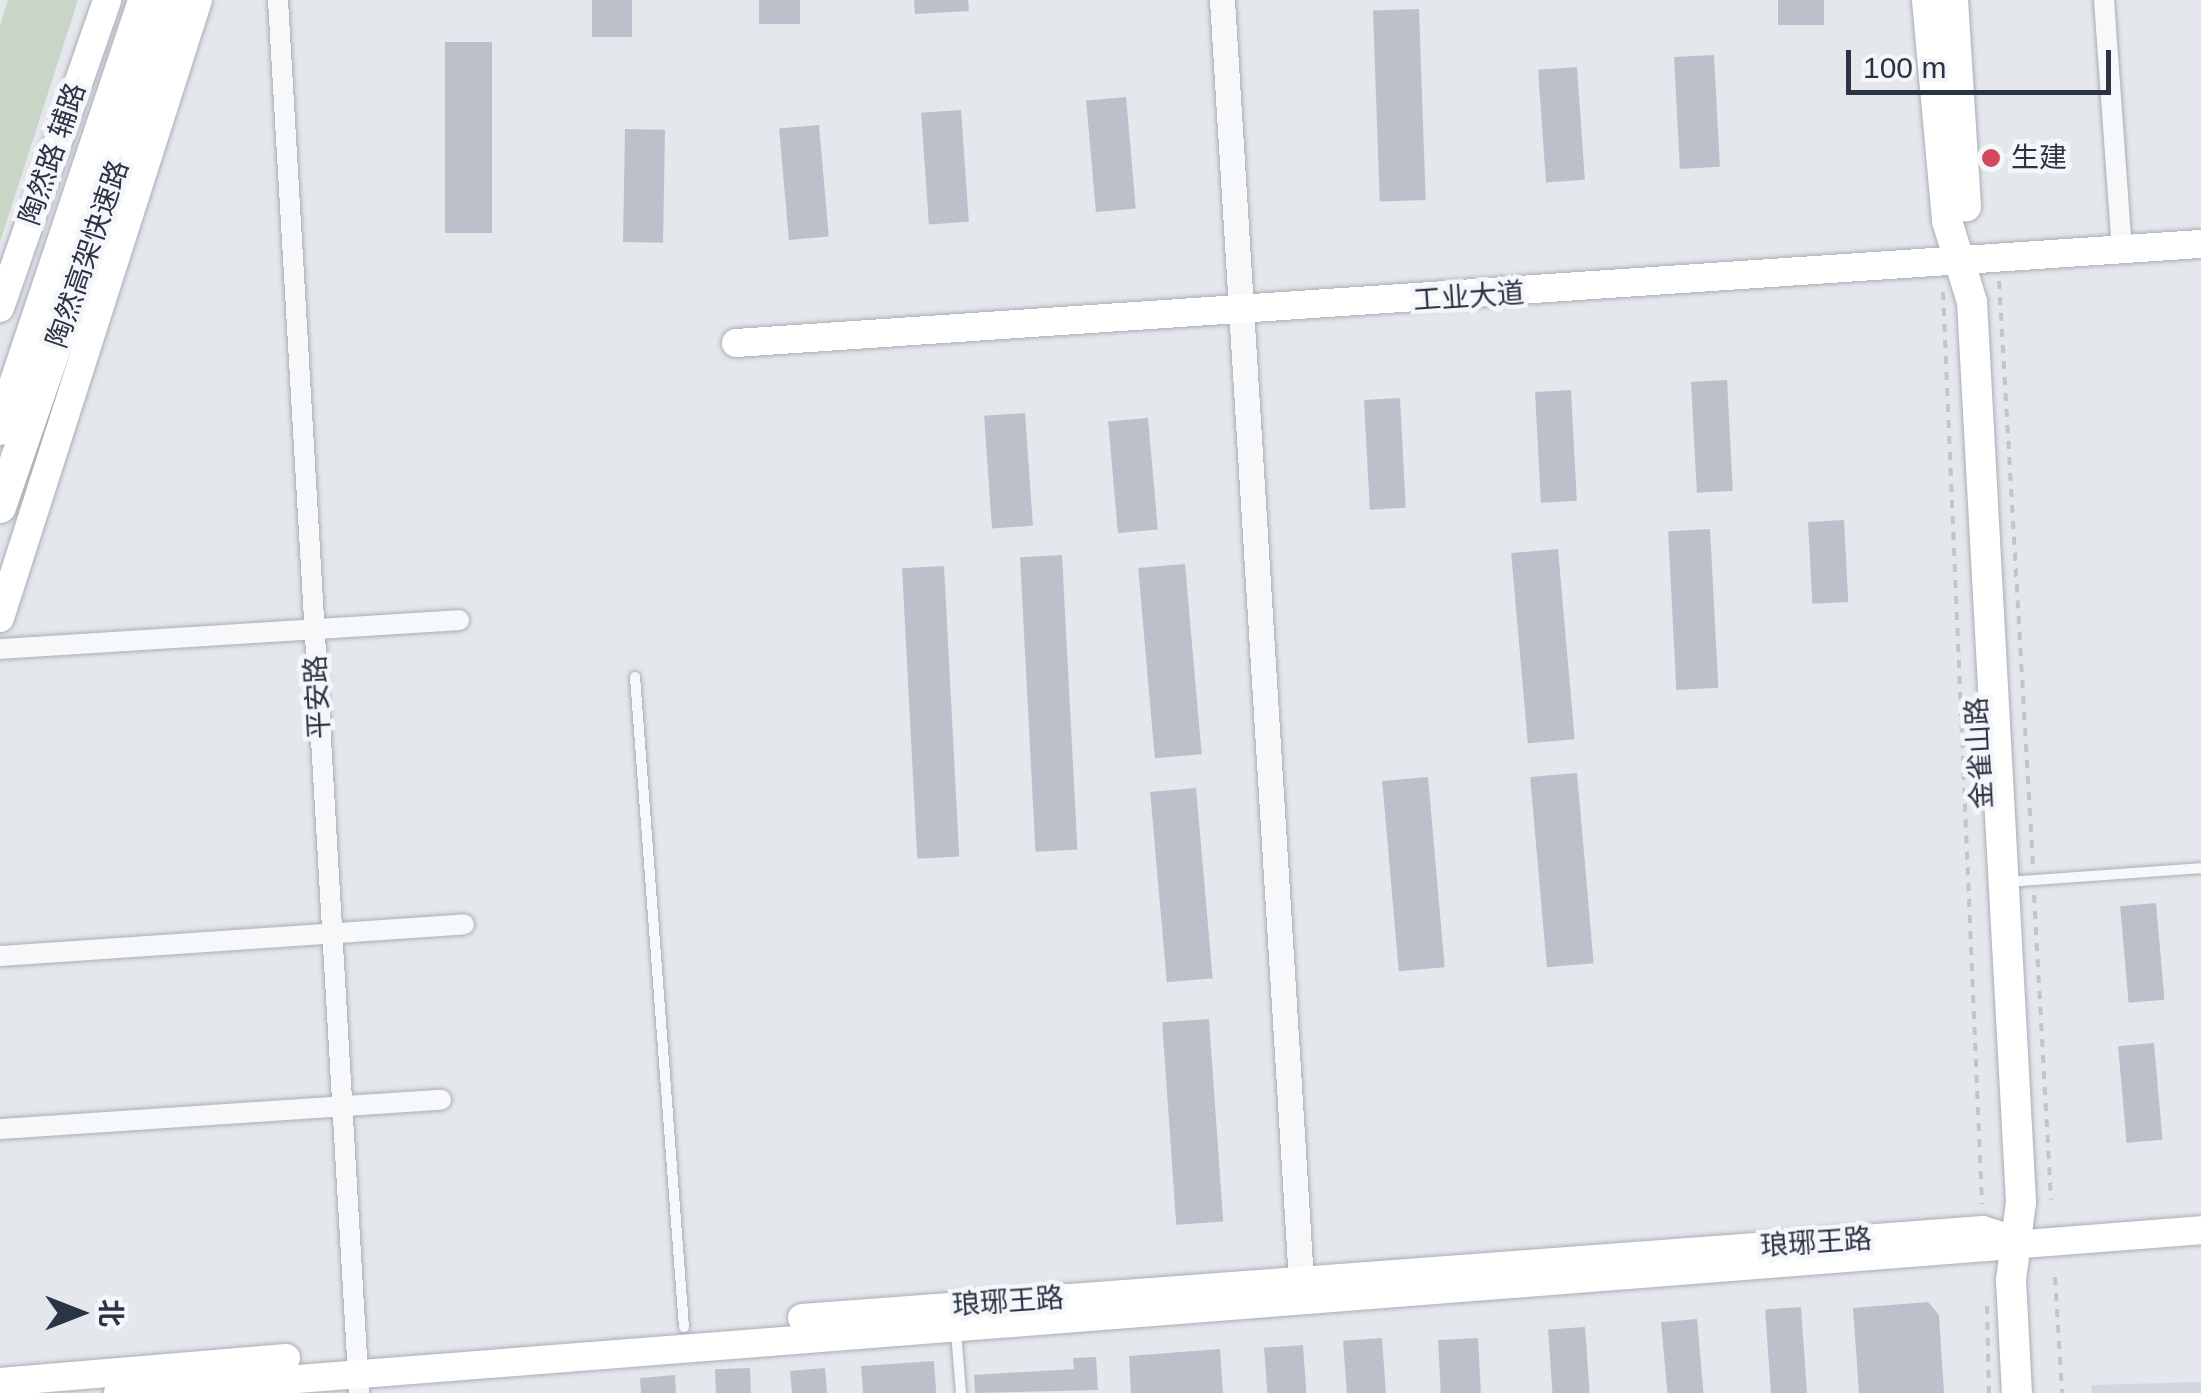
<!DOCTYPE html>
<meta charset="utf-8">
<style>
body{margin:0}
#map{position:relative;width:2201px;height:1393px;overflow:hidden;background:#e4e7ec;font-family:Arial,"Noto Sans SC",sans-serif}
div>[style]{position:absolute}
.built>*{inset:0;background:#d2d6de}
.green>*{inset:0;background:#c9d6c5}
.building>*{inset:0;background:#bbc0ca;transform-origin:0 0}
.path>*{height:4px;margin-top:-2px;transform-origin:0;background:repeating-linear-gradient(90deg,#c2c5cb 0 8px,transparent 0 16px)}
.roads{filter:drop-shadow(0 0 2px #a9aeb7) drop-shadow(0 0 2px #a9aeb7)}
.service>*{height:10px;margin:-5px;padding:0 5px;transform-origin:5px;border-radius:5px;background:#f7f8fa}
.minor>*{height:20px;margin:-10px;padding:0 10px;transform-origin:10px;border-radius:10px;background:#f7f8fa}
.tertiary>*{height:25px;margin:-12.5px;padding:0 12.5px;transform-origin:12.5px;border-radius:12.5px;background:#f7f8fa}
.secondary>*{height:28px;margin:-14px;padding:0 14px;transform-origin:14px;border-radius:14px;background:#fff}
.primary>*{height:30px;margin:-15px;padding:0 15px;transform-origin:15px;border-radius:15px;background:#fff}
.trunk>*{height:32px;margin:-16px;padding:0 16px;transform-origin:16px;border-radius:16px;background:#fff}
.dots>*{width:28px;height:28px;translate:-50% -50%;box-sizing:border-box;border:5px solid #f4f6f9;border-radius:50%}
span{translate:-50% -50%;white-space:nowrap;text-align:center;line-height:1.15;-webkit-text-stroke:9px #f4f6f9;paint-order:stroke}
.street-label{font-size:28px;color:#2b3445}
.poi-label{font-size:28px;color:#2b3445}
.left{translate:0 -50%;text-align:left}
.north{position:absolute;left:30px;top:1263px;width:100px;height:100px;-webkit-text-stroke:8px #f4f6f9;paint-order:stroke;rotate:90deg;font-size:28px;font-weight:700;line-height:40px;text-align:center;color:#2b3445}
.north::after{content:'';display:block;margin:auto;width:35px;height:45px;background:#2b3445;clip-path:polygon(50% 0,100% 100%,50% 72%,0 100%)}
.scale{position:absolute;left:1846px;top:50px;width:265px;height:45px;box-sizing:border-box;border:5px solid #2b3445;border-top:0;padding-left:12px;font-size:30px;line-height:35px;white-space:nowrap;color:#2b3445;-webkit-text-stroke:8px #f4f6f9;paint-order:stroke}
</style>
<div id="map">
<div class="built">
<i style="clip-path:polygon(2201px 1382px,2201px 1393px,2092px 1393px,2091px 1385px)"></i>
</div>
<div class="green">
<i style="clip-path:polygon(8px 0,78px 0,0 242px,0 25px)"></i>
</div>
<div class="building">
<i style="left:592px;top:0;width:40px;height:37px"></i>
<i style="left:759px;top:0;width:41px;height:24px"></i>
<i style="clip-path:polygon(914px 0,968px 0,969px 11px,915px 14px)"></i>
<i style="left:1778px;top:0;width:46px;height:25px"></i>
<i style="left:1419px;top:9px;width:191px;height:46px;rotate:88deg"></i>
<i style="left:445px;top:42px;width:47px;height:191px"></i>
<i style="left:1714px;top:55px;width:112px;height:40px;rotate:87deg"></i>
<i style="left:1577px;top:67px;width:113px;height:39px;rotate:86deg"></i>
<i style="left:1126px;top:97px;width:112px;height:40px;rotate:85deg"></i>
<i style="left:961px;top:110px;width:112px;height:40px;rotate:86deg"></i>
<i style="left:819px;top:125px;width:112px;height:40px;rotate:85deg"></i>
<i style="left:625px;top:129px;width:40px;height:113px;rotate:1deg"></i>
<i style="left:1727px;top:380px;width:111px;height:36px;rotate:87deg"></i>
<i style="left:1571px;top:390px;width:111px;height:36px;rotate:87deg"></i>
<i style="left:1400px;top:398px;width:110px;height:36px;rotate:87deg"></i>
<i style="left:1025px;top:413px;width:113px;height:41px;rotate:86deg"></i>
<i style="left:1148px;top:418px;width:112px;height:40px;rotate:85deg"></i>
<i style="left:1844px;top:520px;width:82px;height:36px;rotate:87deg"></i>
<i style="left:1710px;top:529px;width:159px;height:42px;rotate:87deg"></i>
<i style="left:1558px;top:549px;width:191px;height:47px;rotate:85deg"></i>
<i style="left:1062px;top:555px;width:295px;height:42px;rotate:87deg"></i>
<i style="left:1185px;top:564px;width:191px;height:47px;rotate:85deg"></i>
<i style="left:944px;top:566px;width:291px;height:42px;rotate:87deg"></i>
<i style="left:1577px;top:773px;width:191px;height:47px;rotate:85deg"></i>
<i style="left:1428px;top:777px;width:191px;height:46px;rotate:85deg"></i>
<i style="left:1196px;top:788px;width:191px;height:46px;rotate:85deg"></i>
<i style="left:2156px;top:903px;width:97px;height:36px;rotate:85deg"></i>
<i style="left:1209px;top:1019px;width:203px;height:47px;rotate:86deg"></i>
<i style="left:2154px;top:1043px;width:97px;height:36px;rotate:85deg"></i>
<i style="clip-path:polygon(1928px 1302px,1939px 1315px,1944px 1393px,1859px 1393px,1853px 1308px)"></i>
<i style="left:1801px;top:1307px;width:86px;height:36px;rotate:86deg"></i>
<i style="left:1697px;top:1319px;width:74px;height:36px;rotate:85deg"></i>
<i style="left:1585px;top:1327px;width:66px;height:37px;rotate:86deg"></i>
<i style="left:1382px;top:1338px;width:55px;height:39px;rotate:86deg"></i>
<i style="left:1478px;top:1338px;width:55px;height:40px;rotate:87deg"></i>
<i style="left:1303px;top:1345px;width:48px;height:39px;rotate:86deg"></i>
<i style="clip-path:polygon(1220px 1349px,1223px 1393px,1131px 1393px,1129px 1356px)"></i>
<i style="clip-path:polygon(1096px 1357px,1098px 1390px,975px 1393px,974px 1375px,1074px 1369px,1073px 1358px)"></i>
<i style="left:934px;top:1361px;width:32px;height:73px;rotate:86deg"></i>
<i style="left:750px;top:1368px;width:25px;height:35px;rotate:88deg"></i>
<i style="left:825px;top:1368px;width:25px;height:35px;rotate:85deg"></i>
<i style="clip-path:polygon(675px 1375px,676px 1393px,641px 1393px,640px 1378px)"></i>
</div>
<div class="path">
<i style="left:1999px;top:281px;width:586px;rotate:86.67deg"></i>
<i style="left:1943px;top:292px;width:913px;rotate:87.55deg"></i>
<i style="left:2034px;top:895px;width:305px;rotate:86.8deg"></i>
<i style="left:2055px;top:1277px;width:116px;rotate:86.5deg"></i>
<i style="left:1987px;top:1306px;width:87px;rotate:88.7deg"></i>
</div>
<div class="roads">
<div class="service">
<i style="left:635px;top:677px;width:652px;rotate:85.69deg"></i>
<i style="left:2008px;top:882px;width:194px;rotate:-4.1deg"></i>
<i style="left:956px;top:1332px;width:61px;rotate:85.3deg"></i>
</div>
<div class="minor">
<i style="left:278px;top:0;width:1395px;rotate:86.67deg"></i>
<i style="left:2104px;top:0;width:251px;rotate:85.9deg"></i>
<i style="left:0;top:649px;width:460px;rotate:-3.6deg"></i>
<i style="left:0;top:956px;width:465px;rotate:-3.9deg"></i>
<i style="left:0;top:1129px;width:442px;rotate:-3.8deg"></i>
</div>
<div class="tertiary">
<i style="left:1222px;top:0;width:1299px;rotate:86.47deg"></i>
</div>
<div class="secondary">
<i style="left:0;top:308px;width:326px;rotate:-70.8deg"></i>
<i style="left:736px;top:343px;width:1468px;rotate:-3.87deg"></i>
<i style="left:0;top:618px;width:649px;rotate:-72.24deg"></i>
<i style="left:802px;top:1318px;width:1184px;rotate:-4.26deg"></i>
<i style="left:1983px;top:1230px;width:35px;rotate:18deg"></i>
<i style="left:0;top:1382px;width:287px;rotate:-4.8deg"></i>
<i style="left:118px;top:1393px;width:2089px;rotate:-4.47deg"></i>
</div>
<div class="primary">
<i style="left:1927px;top:0;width:222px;rotate:84.8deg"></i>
<i style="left:1947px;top:221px;width:85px;rotate:72.8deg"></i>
<i style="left:1972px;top:302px;width:901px;rotate:86.88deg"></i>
<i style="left:2021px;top:1202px;width:79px;rotate:97.3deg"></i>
<i style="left:2011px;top:1280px;width:113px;rotate:87deg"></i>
<i style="left:1953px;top:0;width:207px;rotate:86.4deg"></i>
</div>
<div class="trunk">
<i style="left:0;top:429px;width:453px;rotate:-71.4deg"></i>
<i style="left:0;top:507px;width:536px;rotate:-70.96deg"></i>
</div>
</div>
<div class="dots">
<i style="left:1991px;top:158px;background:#d1495b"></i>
</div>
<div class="street-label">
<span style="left:53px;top:154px;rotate:-71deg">陶然路 辅路</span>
<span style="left:88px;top:254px;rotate:-71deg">陶然高架快速路</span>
<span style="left:1469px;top:297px;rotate:-4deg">工业大道</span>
<span style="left:318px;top:697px;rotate:-93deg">平安路</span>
<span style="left:1980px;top:753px;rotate:-93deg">金雀山路</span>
<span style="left:1816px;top:1243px;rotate:-4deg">琅琊王路</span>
<span style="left:1008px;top:1302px;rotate:-4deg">琅琊王路</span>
</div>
<div class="poi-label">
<span class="left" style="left:2011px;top:158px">生建</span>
</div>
<div class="north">北</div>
<div class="scale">100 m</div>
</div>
